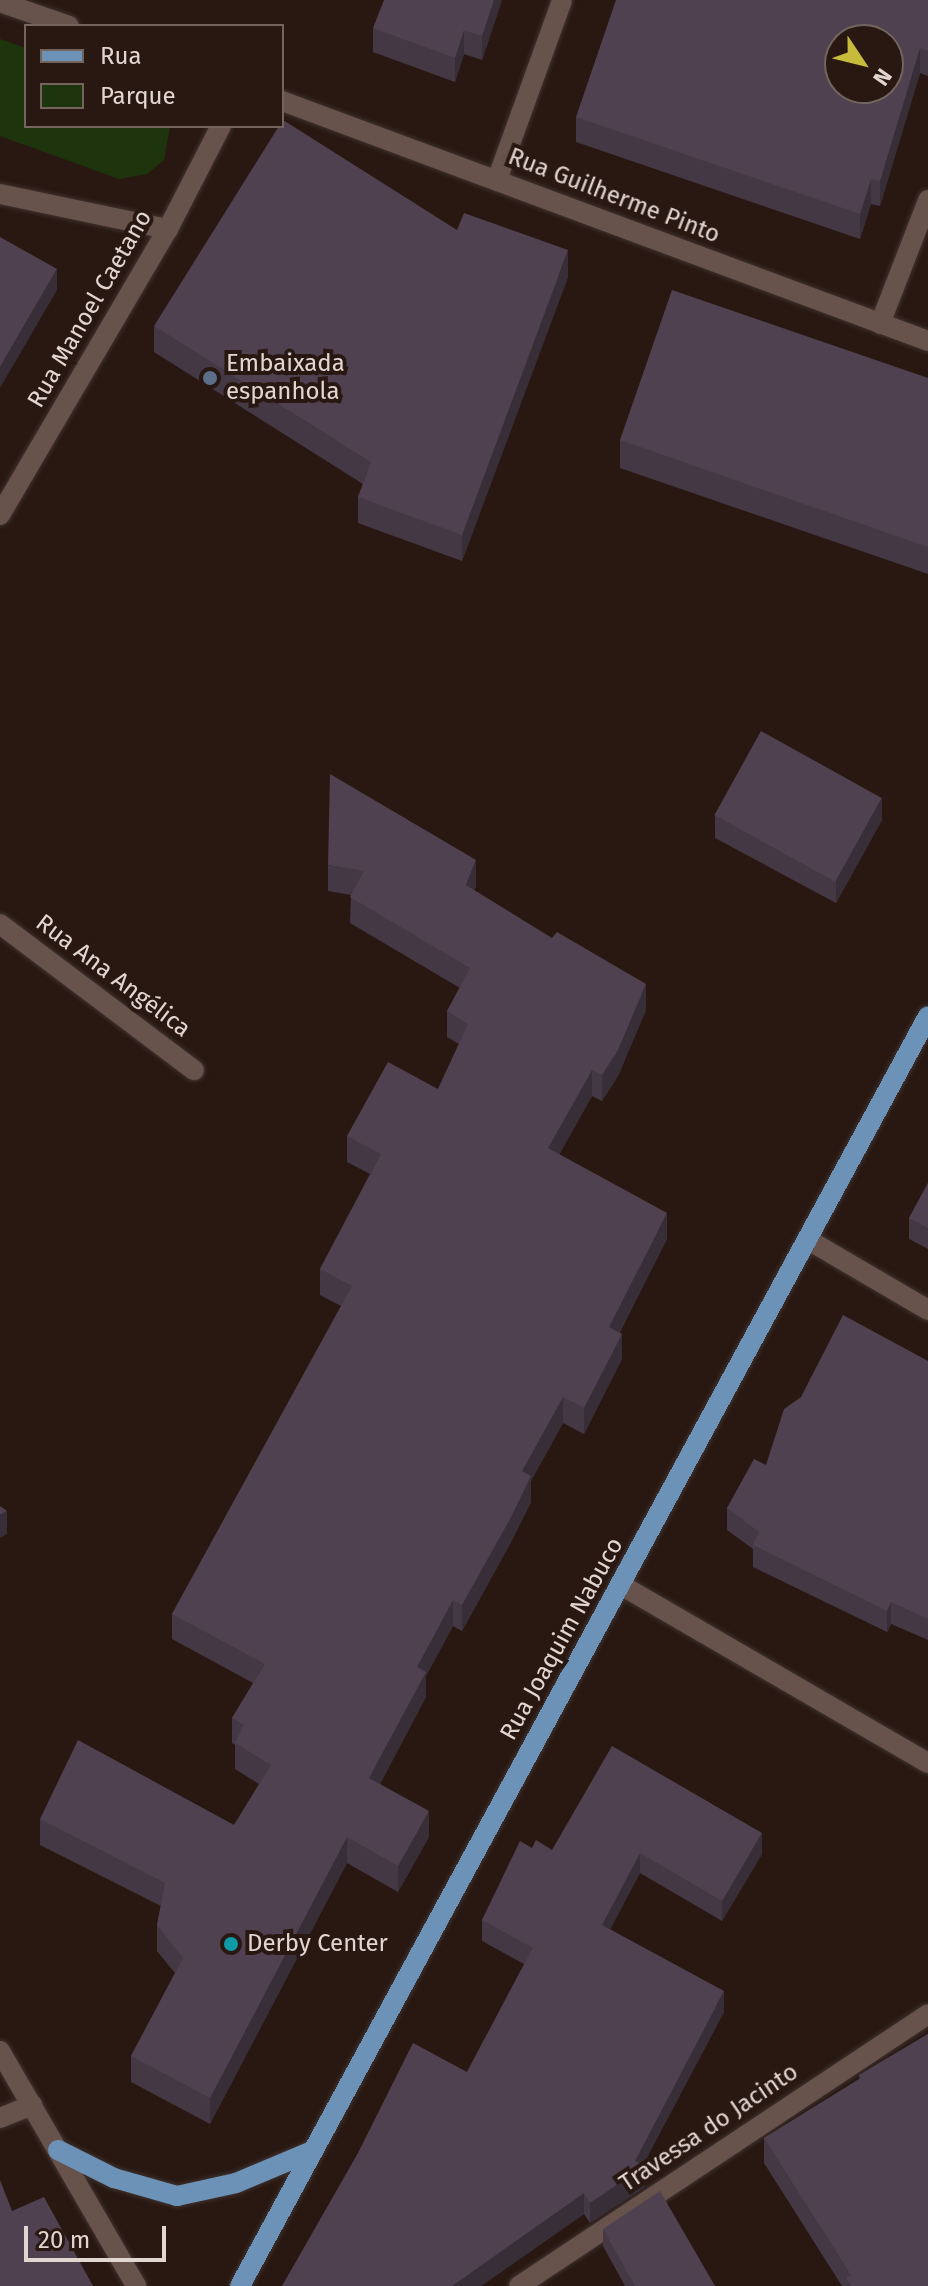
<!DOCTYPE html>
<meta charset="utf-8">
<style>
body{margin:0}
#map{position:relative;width:928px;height:2286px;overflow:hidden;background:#291812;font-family:"Fira Sans",sans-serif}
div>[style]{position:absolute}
.green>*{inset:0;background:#1d340c}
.roads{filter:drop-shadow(0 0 2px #3f322f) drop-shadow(0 0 2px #3f322f)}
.lane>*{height:20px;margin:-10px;padding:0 10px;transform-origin:10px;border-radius:10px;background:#67534b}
.street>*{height:20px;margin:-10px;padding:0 10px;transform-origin:10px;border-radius:10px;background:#67534b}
.secondary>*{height:20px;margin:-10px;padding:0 10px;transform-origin:10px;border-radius:10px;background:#67534b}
.primary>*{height:20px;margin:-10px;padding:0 10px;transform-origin:10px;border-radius:10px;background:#6c93b7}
.wall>*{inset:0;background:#443844}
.shaded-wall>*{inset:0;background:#372e37}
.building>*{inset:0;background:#4f414f;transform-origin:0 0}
.dots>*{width:22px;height:22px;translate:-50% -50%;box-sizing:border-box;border:4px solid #291812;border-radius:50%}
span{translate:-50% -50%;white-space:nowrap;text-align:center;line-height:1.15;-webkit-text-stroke:8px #291812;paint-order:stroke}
.street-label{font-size:24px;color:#e2d6d1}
.poi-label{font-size:24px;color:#e2d6d1}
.left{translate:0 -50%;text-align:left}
.legend{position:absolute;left:24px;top:24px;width:260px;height:104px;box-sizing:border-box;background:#291812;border:2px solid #73645e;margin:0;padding:10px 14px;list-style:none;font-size:24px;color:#e2d6d1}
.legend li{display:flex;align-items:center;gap:16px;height:40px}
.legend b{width:40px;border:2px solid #73645e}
.north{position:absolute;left:824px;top:24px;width:80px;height:80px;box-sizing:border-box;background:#291812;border:2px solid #73645e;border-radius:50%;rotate:125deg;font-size:22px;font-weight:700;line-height:32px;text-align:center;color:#e2d6d1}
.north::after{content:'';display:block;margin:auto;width:28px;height:36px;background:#c7bb3b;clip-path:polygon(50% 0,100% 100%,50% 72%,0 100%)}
.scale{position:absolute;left:24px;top:2226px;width:142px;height:36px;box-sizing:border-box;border:4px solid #e2d6d1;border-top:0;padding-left:10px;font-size:24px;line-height:28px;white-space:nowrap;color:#e2d6d1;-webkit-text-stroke:6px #291812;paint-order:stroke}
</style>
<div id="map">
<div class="green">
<i style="clip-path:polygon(0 39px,26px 48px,26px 126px,170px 126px,164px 160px,147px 174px,119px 179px,0 136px)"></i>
</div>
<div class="roads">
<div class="lane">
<i style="left:621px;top:1585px;width:355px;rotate:30.1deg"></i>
<i style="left:0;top:2118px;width:35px;rotate:-22deg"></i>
</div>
<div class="street">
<i style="left:497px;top:180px;width:191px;rotate:-70.1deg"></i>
<i style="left:880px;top:324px;width:133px;rotate:-68.8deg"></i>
<i style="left:0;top:924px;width:243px;rotate:37deg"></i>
<i style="left:519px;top:2286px;width:491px;rotate:-33.6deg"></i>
</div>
<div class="secondary">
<i style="left:0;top:2px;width:73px;rotate:19.2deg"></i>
<i style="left:282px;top:101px;width:689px;rotate:20.38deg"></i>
<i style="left:0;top:194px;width:172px;rotate:11.8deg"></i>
<i style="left:0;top:515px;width:332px;rotate:-59.6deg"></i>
<i style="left:168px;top:229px;width:116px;rotate:-62.8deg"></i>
<i style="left:810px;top:1241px;width:137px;rotate:30.3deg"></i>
<i style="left:0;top:2051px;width:272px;rotate:59.9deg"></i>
</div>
<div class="primary">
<i style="left:58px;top:2150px;width:63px;rotate:26.6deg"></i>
<i style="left:114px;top:2178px;width:66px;rotate:15.9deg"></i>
<i style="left:177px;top:2196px;width:60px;rotate:-12.4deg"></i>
<i style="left:236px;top:2183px;width:82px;rotate:-22.8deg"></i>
<i style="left:240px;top:2286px;width:1444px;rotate:-61.55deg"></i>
</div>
</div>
<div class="wall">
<i style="clip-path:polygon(502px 0,482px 60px,464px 54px,455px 82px,373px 52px,373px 28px)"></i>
<i style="clip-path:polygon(928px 0,928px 76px,920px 73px,880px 206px,871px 204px,860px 239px,576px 142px,576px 117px)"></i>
<i style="clip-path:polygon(457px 230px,568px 277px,462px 561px,358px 523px,358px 497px,363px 484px,154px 352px,154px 326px)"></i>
<i style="clip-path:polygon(928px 378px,928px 574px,620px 468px,620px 440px)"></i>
<i style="clip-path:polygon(715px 815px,882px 820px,836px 903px,715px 838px)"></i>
<i style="clip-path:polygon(328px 865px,476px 886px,474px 890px,646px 1010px,618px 1076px,602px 1101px,592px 1096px,559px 1155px,667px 1239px,620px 1332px,622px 1359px,584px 1434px,563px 1423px,531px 1481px,531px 1502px,510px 1544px,462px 1631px,453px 1626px,426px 1676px,426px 1697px,380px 1784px,429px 1837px,398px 1892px,347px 1863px,210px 2124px,131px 2082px,131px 2056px,175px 1973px,157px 1951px,157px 1925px,161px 1906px,40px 1845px,40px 1819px,234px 1825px,259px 1784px,235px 1769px,235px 1745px,232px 1743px,232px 1718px,253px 1683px,172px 1639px,172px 1614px,341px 1306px,320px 1295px,320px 1269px,370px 1174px,347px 1162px,347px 1136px,438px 1089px,459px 1044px,447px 1037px,447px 1011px,460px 988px,350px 923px,351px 895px,328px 891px)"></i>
<i style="clip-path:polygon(928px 1183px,928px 1249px,909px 1239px,909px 1218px)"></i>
<i style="clip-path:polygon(928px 1361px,928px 1640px,891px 1624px,887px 1632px,753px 1567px,753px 1549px,727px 1530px,727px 1508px,766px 1465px)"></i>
<i style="clip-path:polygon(532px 1848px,552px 1850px,762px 1854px,722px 1921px,640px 1873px,610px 1929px,724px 2012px,643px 2165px,645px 2187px,590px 2223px,584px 2214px,481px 2286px,282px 2286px,467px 2072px,524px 1964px,482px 1941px,482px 1920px)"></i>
<i style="clip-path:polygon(928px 2034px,928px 2286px,842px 2286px,764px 2163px,764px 2138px,859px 2079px,859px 2075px)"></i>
<i style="clip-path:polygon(603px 2229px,715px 2286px,625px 2286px,603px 2246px)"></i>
</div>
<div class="shaded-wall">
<i style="clip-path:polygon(494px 0,502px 0,482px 60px,482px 36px)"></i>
<i style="clip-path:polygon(464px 30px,464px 54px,455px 82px,455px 58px)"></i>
<i style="clip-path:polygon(920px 48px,920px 73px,880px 206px,880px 181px)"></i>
<i style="clip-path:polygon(871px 179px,871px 204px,860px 239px,860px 214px)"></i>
<i style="clip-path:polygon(568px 250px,568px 277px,462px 561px,462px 535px)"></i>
<i style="clip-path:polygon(57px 269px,57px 290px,0 388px,0 367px)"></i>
<i style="clip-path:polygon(882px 797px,882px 820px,836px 903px,836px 880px)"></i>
<i style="clip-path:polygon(476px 860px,476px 886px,466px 911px,466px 885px)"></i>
<i style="clip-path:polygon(646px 984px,646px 1010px,618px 1076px,602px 1101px,602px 1075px)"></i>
<i style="clip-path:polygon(592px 1070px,592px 1096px,548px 1174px,548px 1148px)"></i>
<i style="clip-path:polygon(667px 1213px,667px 1239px,609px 1352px,609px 1327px)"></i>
<i style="clip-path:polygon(622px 1334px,622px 1359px,584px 1434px,584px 1408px)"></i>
<i style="clip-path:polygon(563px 1397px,563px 1423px,531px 1481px,531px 1502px,510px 1544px,462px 1631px,462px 1605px,522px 1471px)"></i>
<i style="clip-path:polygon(7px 1511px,7px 1534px,0 1538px,0 1515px)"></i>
<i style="clip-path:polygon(453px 1600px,453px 1626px,426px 1676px,426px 1697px,369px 1804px,369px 1778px,417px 1667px)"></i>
<i style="clip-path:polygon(891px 1602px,891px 1624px,887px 1632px,887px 1611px)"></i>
<i style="clip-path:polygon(429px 1811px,429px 1837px,398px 1892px,398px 1866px)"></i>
<i style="clip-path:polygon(762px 1833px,762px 1854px,722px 1921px,722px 1901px)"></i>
<i style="clip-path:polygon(347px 1837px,347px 1863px,210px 2124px,210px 2098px)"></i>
<i style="clip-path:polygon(640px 1853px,640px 1873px,602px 1945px,602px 1925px)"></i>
<i style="clip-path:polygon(724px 1991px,724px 2012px,641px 2168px,645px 2166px,645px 2187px,590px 2223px,590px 2203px,635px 2161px)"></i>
<i style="clip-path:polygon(584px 2193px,584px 2214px,481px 2286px,452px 2286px)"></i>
</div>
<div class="building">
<i style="clip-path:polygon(384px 0,494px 0,482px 36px,464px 30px,455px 58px,373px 28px)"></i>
<i style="clip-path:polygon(evenodd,616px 0,928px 0,928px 51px,920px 48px,880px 181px,871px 179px,860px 214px,576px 117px,616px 0,840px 40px,888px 40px,888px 88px,840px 88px,840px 40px)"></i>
<i style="clip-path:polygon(283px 120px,457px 230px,464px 213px,568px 250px,462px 535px,358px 497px,371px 462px,154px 326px,279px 126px,282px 126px)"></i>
<i style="clip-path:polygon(0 237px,57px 269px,0 367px)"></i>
<i style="clip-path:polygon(672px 290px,928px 378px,928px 547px,620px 440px)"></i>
<i style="left:761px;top:731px;width:138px;height:96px;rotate:29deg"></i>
<i style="clip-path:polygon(330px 774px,476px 860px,466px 885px,552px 938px,557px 932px,646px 984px,618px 1050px,602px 1075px,592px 1070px,548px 1148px,667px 1213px,609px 1327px,622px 1334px,584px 1408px,563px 1397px,522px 1471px,531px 1476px,510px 1519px,462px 1605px,453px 1600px,417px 1667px,426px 1672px,369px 1778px,429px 1811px,398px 1866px,347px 1837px,210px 2098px,131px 2056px,183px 1958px,157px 1925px,165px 1883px,40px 1819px,78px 1740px,234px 1825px,271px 1765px,235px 1743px,244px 1725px,232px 1718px,265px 1664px,172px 1614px,352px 1286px,320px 1269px,381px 1154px,347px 1136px,388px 1062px,438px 1089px,468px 1024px,447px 1011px,470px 968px,350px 897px,364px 871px,328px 865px)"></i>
<i style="clip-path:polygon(928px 1183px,928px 1228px,909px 1218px)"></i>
<i style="clip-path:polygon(843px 1315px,928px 1361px,928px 1619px,891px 1602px,887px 1611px,753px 1545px,759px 1532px,727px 1508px,754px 1459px,766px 1465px,784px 1409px,801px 1397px)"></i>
<i style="clip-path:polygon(0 1506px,7px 1511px,0 1515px)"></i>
<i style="clip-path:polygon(612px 1746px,762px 1833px,722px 1901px,640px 1853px,602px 1925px,724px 1991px,635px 2161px,645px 2166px,590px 2203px,584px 2193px,452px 2286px,282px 2286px,358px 2153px,413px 2043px,467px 2072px,533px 1948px,482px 1920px,520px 1841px,532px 1848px,536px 1840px,552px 1850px)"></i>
<i style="clip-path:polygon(928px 2034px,928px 2286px,851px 2286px,846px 2278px,851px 2275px,764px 2138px,861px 2078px,859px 2075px)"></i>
<i style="clip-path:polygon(0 2180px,12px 2211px,44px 2197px,93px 2286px,0 2286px)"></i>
<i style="clip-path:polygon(660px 2191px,715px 2286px,635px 2286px,603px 2229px)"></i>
</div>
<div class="dots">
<i style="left:210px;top:378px;background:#5c6f8a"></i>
<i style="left:231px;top:1944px;background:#0f9aa8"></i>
</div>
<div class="street-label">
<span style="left:614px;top:196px;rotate:21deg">Rua Guilherme Pinto</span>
<span style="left:90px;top:309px;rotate:-60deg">Rua Manoel Caetano</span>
<span style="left:113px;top:976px;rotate:37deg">Rua Ana Angélica</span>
<span style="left:562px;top:1639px;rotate:-61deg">Rua Joaquim Nabuco</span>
<span style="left:709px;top:2128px;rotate:-34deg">Travessa do Jacinto</span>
</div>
<div class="poi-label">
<span class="left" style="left:226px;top:378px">Embaixada<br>espanhola</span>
<span class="left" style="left:247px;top:1944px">Derby Center</span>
</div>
<ul class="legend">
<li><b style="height:10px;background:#6c93b7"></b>Rua</li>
<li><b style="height:22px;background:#1d340c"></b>Parque</li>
</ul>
<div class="north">N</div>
<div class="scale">20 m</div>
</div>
